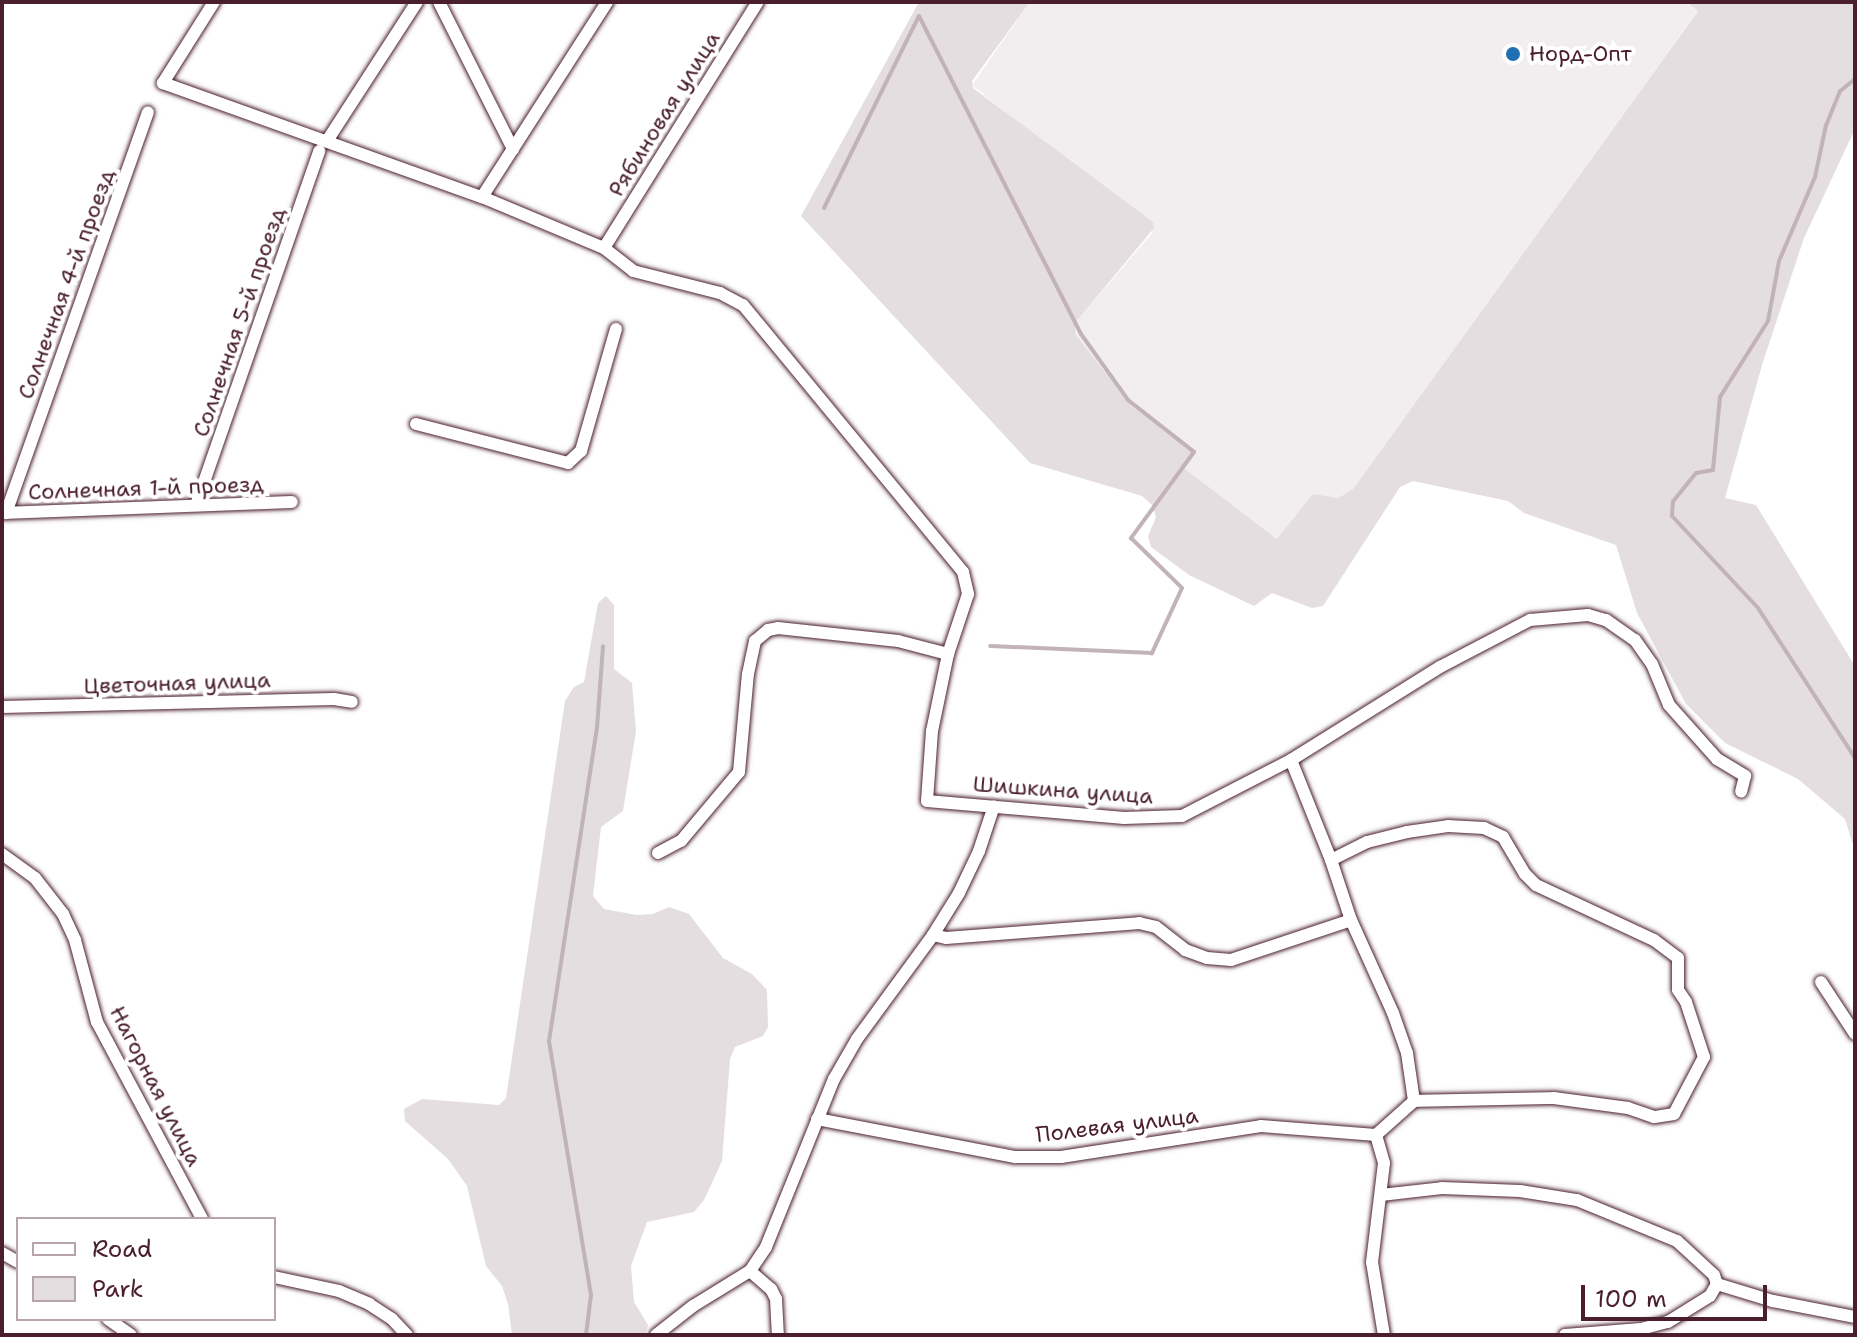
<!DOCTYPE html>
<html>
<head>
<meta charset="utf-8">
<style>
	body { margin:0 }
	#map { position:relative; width:1857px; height:1337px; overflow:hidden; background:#fff; font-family:"Shantell Sans",sans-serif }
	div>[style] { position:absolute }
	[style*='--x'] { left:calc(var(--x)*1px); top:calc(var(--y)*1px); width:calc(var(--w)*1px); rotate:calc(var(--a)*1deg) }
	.built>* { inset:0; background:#f2eeef }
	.green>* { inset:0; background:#e5dee0 }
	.stream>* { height:4px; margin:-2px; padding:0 2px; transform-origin:2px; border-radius:2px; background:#c1b3b6 }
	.roads { filter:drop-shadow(0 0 2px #4a1f2b) drop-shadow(0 0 2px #4a1f2b) }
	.street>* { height:12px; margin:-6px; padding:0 6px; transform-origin:6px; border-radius:6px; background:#fff }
	.dots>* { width:22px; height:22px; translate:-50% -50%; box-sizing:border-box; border:4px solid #fff; border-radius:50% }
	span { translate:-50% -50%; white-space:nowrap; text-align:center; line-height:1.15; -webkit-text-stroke:8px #fff; paint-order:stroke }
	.poi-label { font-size:22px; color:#4a1f2b }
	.left { translate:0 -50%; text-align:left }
	.street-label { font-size:22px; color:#4a1f2b }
	.frame { position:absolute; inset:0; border:4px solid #4a1f2b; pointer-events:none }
	.legend { position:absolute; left:16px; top:1217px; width:260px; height:104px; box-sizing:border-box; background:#fff; border:2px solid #b7a5aa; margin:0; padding:10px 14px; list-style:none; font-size:24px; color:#4a1f2b }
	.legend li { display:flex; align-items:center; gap:16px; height:40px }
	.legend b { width:40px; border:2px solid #b7a5aa }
	.scale { position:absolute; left:1581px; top:1285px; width:186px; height:36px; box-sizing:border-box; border:4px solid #4a1f2b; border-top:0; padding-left:10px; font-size:24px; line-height:28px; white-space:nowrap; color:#4a1f2b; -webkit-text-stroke:6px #fff; paint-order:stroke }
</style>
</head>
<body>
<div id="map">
	<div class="built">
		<div style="clip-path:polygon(1030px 2px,1704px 2px,1353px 489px,1338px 498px,1313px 495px,1281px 539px,1277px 539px,1184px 469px,1194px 454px,1192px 449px,1125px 397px,1075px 334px,1076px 322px,1153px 232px,972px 85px)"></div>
	</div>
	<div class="green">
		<div style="clip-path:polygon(919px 2px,1030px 2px,972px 81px,973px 88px,1153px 222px,1154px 228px,1076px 322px,1075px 334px,1125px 397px,1192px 449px,1194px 454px,1185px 469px,1277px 539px,1313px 494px,1338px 498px,1353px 489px,1698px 11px,1687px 2px,1855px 2px,1855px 129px,1804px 238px,1762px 365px,1725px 498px,1756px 505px,1855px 666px,1855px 851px,1845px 819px,1798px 779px,1725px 743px,1686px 704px,1637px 613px,1616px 545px,1524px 513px,1508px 501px,1413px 481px,1400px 487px,1323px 606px,1312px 608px,1272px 593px,1254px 606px,1189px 575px,1151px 547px,1148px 536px,1156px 517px,1152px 505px,1142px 496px,1030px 463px,801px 216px)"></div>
		<div style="clip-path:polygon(606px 596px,614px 605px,614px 669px,632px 683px,636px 731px,623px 811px,601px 827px,593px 896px,604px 909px,637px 915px,653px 914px,669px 907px,689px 914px,723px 958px,752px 974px,767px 990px,768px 1027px,763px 1036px,735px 1047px,730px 1059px,722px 1161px,704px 1200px,694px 1212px,647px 1222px,631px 1266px,634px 1302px,648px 1325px,645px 1335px,512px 1335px,508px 1304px,502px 1286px,486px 1266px,467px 1186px,448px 1159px,405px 1121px,404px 1109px,422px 1099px,499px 1105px,506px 1098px,565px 701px,574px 687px,584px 682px,598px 603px)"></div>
	</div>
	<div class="stream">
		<div style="--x:1855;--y:79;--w:19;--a:141"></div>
		<div style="--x:1840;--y:91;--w:37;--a:112"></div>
		<div style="--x:1826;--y:125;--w:53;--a:101.9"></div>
		<div style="--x:1815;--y:177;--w:91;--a:113.2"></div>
		<div style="--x:1779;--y:261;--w:61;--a:100.4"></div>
		<div style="--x:1768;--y:321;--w:90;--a:122.3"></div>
		<div style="--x:1720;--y:397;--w:73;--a:95.5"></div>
		<div style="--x:1713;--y:470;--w:17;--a:170"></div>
		<div style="--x:1696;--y:473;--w:36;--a:129"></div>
		<div style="--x:1673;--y:501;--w:15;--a:94"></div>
		<div style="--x:1672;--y:516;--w:126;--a:46.9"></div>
		<div style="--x:1758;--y:608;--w:179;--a:57.1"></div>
		<div style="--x:824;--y:208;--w:214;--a:-63.7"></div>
		<div style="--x:919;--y:16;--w:357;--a:63"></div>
		<div style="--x:1081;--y:334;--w:81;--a:54.5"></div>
		<div style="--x:1128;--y:400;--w:84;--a:38.2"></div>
		<div style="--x:1194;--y:452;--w:107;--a:126.2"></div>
		<div style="--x:1131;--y:538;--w:71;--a:44.4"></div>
		<div style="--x:1182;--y:588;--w:72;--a:114.8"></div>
		<div style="--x:1152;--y:653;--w:162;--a:-177.5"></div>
		<div style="--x:586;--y:1335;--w:40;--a:-82.9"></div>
		<div style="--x:591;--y:1295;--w:257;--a:-99.4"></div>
		<div style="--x:549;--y:1041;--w:317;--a:-81.3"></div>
		<div style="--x:597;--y:728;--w:82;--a:-85.8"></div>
	</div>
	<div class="roads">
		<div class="street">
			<div style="--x:214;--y:2;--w:96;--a:122.2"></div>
			<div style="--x:163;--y:83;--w:339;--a:19.7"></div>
			<div style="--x:482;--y:197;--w:132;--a:22.7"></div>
			<div style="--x:604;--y:248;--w:37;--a:38"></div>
			<div style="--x:633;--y:271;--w:90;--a:14.2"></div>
			<div style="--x:720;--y:293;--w:26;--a:28"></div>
			<div style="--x:743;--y:305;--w:346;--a:50.5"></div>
			<div style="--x:963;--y:572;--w:23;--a:77"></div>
			<div style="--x:968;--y:594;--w:63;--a:108.4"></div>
			<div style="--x:948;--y:654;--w:79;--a:101.7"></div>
			<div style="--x:932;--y:731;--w:70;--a:94.1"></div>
			<div style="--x:927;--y:801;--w:198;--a:4.9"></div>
			<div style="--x:1124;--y:818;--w:58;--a:-2"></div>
			<div style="--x:1182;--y:816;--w:123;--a:-27.2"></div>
			<div style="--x:1291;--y:760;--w:176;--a:-32"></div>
			<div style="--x:1440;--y:667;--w:102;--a:-27.6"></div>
			<div style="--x:1530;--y:620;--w:58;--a:-4.9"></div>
			<div style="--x:1588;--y:615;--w:19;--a:16"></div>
			<div style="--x:1606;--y:620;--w:35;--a:35"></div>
			<div style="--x:1635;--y:640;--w:29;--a:55"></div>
			<div style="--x:1652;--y:664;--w:44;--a:67.5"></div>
			<div style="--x:1669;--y:705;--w:72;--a:48.4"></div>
			<div style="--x:1717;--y:759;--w:33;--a:31"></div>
			<div style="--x:1745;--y:776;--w:16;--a:104"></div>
			<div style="--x:439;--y:2;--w:165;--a:63.3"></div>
			<div style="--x:327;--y:141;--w:166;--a:-57.1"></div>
			<div style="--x:482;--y:197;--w:232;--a:-57.3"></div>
			<div style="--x:604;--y:248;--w:290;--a:-58"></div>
			<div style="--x:416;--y:424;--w:157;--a:14.4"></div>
			<div style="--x:568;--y:463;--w:18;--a:-43"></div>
			<div style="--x:581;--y:451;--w:127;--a:-74"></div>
			<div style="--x:196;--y:505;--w:375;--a:-70.8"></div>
			<div style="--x:2;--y:513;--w:290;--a:-2.2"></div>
			<div style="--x:6;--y:513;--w:425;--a:-70.5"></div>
			<div style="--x:2;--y:707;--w:332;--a:-1.4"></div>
			<div style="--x:334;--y:699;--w:18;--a:9"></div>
			<div style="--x:1291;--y:760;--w:108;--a:68.2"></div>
			<div style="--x:1331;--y:860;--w:63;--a:71.6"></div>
			<div style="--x:1351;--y:920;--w:102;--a:65.7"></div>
			<div style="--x:1393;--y:1013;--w:42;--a:70.7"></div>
			<div style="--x:1407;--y:1053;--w:49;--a:81.7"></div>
			<div style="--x:1414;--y:1101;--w:51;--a:138.2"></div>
			<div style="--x:658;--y:853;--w:26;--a:-28"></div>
			<div style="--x:681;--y:841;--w:90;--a:-50"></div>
			<div style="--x:739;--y:772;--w:98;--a:-84.8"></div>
			<div style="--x:748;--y:674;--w:34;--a:-78"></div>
			<div style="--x:755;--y:641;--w:17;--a:-40"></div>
			<div style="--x:768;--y:630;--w:10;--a:-11"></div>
			<div style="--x:778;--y:628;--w:121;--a:6.2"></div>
			<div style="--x:898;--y:641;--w:52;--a:14.6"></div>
			<div style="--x:2;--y:854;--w:41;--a:36"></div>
			<div style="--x:35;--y:878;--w:46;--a:52.1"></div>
			<div style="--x:63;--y:914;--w:29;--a:65"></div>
			<div style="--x:75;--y:940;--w:85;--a:75"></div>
			<div style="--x:97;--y:1022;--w:223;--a:61.9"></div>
			<div style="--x:1331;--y:860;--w:40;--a:-26.6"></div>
			<div style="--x:1367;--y:842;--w:41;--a:-14"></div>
			<div style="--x:1407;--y:832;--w:41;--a:-8.3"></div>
			<div style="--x:1448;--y:826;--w:36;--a:3"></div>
			<div style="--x:1484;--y:828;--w:21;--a:25"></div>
			<div style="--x:1503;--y:837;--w:43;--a:59.3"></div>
			<div style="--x:1525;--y:874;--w:16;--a:45"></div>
			<div style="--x:1536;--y:885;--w:130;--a:25"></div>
			<div style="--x:1654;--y:940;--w:30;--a:37"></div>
			<div style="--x:1678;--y:958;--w:32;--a:90"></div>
			<div style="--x:1678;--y:990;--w:14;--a:56"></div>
			<div style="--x:1686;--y:1002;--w:58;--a:71.9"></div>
			<div style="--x:1704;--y:1057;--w:64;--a:117.8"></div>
			<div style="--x:1674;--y:1114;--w:20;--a:171"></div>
			<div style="--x:1654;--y:1117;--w:28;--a:-161"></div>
			<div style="--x:1628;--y:1108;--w:75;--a:-172.3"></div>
			<div style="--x:1554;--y:1098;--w:140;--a:178.8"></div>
			<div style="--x:933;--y:935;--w:13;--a:13"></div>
			<div style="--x:946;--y:938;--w:194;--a:-4.4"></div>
			<div style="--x:1139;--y:923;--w:17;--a:13"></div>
			<div style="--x:1156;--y:927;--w:37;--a:38"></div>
			<div style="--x:1185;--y:950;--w:23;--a:20"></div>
			<div style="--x:1207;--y:958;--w:24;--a:5"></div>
			<div style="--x:1231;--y:960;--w:126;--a:-18.4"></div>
			<div style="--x:1821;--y:982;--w:62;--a:56.8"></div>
			<div style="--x:817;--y:1119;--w:202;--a:10.9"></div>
			<div style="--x:1015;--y:1157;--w:46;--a:0"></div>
			<div style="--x:1061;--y:1157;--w:202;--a:-8.8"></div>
			<div style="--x:1261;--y:1126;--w:115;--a:4.5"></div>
			<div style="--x:1376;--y:1135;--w:29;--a:74"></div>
			<div style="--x:1384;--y:1163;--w:100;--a:96.9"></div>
			<div style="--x:1372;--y:1262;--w:74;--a:80.7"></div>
			<div style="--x:1381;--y:1195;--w:61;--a:-6.5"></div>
			<div style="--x:1442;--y:1188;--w:78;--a:2.2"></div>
			<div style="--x:1520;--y:1191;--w:58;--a:9"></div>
			<div style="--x:1577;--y:1200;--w:108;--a:22.3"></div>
			<div style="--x:1677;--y:1241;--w:50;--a:42.6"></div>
			<div style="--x:1714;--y:1275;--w:9;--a:72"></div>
			<div style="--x:2;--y:1253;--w:18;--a:29"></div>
			<div style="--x:750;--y:1271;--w:28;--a:41"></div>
			<div style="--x:771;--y:1289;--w:11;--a:63"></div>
			<div style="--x:776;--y:1299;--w:36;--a:87"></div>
			<div style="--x:274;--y:1277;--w:66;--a:12.2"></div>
			<div style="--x:339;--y:1291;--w:33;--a:23"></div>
			<div style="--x:369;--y:1304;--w:27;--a:33"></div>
			<div style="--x:392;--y:1319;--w:22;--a:47"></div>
			<div style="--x:108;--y:1319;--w:28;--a:35"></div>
			<div style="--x:656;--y:1335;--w:47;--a:-38.1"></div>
			<div style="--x:693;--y:1306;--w:67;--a:-31.6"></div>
			<div style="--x:750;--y:1271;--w:29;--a:-56"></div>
			<div style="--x:766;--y:1247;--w:181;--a:-68"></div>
			<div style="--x:834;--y:1079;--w:46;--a:-60.1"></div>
			<div style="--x:857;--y:1039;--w:129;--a:-53.8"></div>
			<div style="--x:933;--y:935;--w:49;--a:-58.2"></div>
			<div style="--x:959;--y:893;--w:47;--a:-64.5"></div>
			<div style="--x:979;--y:851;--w:47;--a:-71.6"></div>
			<div style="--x:1565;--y:1335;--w:76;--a:-4.5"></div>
			<div style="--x:1641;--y:1329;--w:28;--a:-15"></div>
			<div style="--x:1668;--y:1322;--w:49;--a:-31.8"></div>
			<div style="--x:1710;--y:1296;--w:14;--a:-60"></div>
			<div style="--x:1717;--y:1284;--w:59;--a:16.9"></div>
			<div style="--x:1773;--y:1301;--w:84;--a:11"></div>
		</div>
	</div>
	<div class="dots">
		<div style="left:1513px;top:54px;background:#1f6fb2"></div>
	</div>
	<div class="poi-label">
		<span class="left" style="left:1529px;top:54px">Норд-Опт</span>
	</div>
	<div class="street-label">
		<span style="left:664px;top:114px;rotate:-58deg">Рябиновая улица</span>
		<span style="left:66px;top:284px;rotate:-70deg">Солнечная 4-й проезд</span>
		<span style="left:239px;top:322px;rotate:-71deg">Солнечная 5-й проезд</span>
		<span style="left:146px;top:488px;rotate:-2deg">Солнечная 1-й проезд</span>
		<span style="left:177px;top:683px;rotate:-2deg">Цветочная улица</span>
		<span style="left:1063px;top:790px;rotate:4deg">Шишкина улица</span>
		<span style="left:156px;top:1086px;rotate:63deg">Нагорная улица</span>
		<span style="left:1117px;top:1125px;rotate:-7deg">Полевая улица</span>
	</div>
	<div class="frame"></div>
	<ul class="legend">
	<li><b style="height:10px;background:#fff"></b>Road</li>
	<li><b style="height:22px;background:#e5dee0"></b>Park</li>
	</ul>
	<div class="scale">100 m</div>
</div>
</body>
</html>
